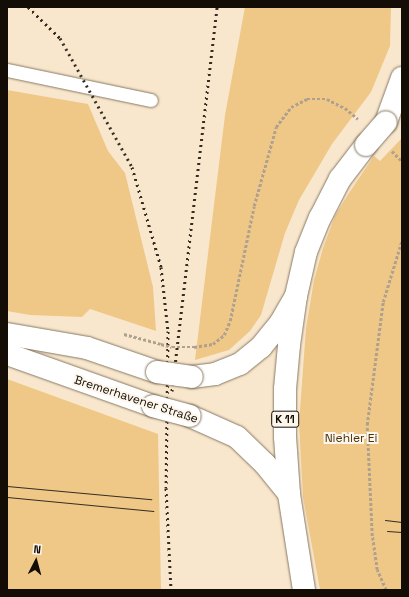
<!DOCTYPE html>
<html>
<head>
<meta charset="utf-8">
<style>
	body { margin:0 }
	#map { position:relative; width:409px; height:597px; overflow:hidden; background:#f8e7cd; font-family:"Space Grotesk",sans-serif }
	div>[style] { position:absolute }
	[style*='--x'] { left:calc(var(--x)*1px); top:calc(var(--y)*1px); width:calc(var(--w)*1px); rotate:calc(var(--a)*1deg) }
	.green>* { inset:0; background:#efc887 }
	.path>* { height:2.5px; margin-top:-1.25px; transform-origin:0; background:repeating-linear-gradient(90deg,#afa18d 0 3px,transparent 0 5px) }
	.roads { filter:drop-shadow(0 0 1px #887962) drop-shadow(0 0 1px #887962) }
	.lane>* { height:13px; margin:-6.5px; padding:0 6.5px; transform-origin:6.5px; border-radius:6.5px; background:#fff }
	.secondary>* { height:22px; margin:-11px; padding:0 11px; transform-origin:11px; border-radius:11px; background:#fff }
	.highway>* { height:22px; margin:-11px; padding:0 11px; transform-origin:11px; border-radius:11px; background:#fff }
	.tram>* { height:1px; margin:-0.5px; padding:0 0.5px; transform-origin:0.5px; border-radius:0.5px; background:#352d22 }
	.rail>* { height:3px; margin-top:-1.5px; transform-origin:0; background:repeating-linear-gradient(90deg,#352d22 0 2px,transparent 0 6px) }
	.path-bridge>* { height:2.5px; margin-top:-1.25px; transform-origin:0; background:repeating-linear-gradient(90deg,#afa18d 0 3px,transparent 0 5px) }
	.bridges { filter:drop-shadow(0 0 1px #887962) drop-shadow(0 0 1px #887962) }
	.secondary-bridge>* { height:22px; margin:-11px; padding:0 11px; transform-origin:11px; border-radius:11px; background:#fff }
	.highway-bridge>* { height:22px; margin:-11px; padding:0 11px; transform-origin:11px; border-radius:11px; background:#fff }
	span { translate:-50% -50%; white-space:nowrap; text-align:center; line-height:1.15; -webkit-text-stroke:4px #fdf6ec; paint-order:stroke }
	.shield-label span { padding:1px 3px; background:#fdf6ec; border:1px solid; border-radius:3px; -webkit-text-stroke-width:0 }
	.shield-label { font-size:11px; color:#130d05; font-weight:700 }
	.street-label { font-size:12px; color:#130d05 }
	.park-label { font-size:12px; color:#48330d }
	.frame { position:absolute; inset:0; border:8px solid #130d05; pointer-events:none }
	.north { position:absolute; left:16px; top:541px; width:40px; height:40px; -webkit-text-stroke:3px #fdf6ec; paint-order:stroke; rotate:6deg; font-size:11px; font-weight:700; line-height:16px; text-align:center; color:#130d05 }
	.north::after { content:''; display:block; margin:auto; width:14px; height:18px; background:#130d05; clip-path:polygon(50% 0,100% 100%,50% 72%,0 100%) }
</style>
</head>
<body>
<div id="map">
	<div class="green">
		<div style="clip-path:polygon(245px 7px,391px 7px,390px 46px,371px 92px,332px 144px,299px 200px,285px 233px,261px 315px,250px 331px,229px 350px,195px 360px,225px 115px)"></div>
		<div style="clip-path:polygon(7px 90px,88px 104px,108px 151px,125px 173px,153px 287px,156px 331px,90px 309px,82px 317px,30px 315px,7px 311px)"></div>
		<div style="clip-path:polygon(402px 138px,402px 590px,320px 590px,303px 497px,299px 423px,306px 328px,314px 280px,323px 248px,335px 216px,349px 193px,374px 156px,380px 161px)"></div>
		<div style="clip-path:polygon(7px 379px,158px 434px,161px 590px,7px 590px)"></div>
	</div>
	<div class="path">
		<div style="--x:392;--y:151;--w:14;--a:45"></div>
		<div style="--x:124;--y:334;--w:38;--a:15"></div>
		<div style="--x:194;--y:347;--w:19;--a:-9"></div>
		<div style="--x:213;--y:344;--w:14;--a:-39"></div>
		<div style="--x:224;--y:335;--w:15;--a:-67"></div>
		<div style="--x:230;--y:321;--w:117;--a:-78.2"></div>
		<div style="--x:254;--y:206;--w:82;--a:-74.4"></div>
		<div style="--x:276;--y:127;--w:25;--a:-53"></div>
		<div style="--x:291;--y:107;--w:18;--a:-27"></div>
		<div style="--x:307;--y:99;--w:20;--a:0"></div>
		<div style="--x:327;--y:99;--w:20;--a:27"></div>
		<div style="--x:345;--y:108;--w:17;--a:40"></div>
		<div style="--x:386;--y:590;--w:22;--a:-114"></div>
		<div style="--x:377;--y:570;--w:34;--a:-98"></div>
		<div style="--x:372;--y:536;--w:111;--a:-92.6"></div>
		<div style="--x:367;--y:425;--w:124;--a:-82.6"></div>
		<div style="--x:383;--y:302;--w:65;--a:-73"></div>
	</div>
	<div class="roads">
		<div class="lane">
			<div style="--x:7;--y:70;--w:147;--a:11.8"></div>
		</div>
		<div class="secondary">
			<div style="--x:7;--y:334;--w:81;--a:9.9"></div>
			<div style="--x:87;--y:348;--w:74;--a:18.9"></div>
			<div style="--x:7;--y:354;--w:155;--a:19.6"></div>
			<div style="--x:192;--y:377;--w:23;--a:-7"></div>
			<div style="--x:215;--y:374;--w:27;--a:-22"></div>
			<div style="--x:240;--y:364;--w:27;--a:-39"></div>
			<div style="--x:261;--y:347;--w:32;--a:-51"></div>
			<div style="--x:281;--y:322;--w:30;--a:-60"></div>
			<div style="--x:190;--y:416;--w:51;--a:24.1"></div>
			<div style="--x:237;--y:437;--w:39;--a:44"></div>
			<div style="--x:265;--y:464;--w:38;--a:51"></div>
		</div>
		<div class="highway">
			<div style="--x:386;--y:122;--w:47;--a:-70"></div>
			<div style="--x:304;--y:590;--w:97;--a:-98.9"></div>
			<div style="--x:289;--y:494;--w:57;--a:-94"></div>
			<div style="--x:285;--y:437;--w:48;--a:-90"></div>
			<div style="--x:285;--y:389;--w:44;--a:-84.8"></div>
			<div style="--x:289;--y:345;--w:49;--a:-81.9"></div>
			<div style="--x:296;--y:296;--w:45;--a:-77.2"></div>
			<div style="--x:306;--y:252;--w:37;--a:-68"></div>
			<div style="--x:320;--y:218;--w:44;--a:-62.9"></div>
			<div style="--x:340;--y:179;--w:43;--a:-52.6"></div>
		</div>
	</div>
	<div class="tram">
		<div style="--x:7;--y:486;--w:145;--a:5.2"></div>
		<div style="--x:7;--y:497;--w:147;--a:5.5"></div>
		<div style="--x:385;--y:520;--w:17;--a:7"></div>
		<div style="--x:387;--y:531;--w:15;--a:4"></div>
	</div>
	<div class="rail">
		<div style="--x:28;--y:7;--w:45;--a:44.1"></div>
		<div style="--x:60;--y:38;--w:148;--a:60.8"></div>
		<div style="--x:132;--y:167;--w:104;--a:73.8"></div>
		<div style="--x:161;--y:267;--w:64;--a:83.8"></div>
		<div style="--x:168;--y:331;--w:157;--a:90.7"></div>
		<div style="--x:166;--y:488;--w:102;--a:87.2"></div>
		<div style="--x:172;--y:391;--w:387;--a:-83.3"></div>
	</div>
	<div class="path-bridge">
		<div style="--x:161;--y:344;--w:11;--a:15"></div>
		<div style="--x:172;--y:347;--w:22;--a:0"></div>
	</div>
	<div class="bridges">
		<div class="secondary-bridge">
			<div style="--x:157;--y:372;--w:35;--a:8"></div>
			<div style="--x:153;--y:406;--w:38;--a:15"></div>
		</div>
		<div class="highway-bridge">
			<div style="--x:366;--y:145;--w:30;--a:-49"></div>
		</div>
	</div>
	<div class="shield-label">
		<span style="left:285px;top:419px">K 11</span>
	</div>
	<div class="street-label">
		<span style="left:136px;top:400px;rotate:18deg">Bremerhavener Straße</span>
	</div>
	<div class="park-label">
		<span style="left:351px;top:439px">Niehler Ei</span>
	</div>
	<div class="frame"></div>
	<div class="north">N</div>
</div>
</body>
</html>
